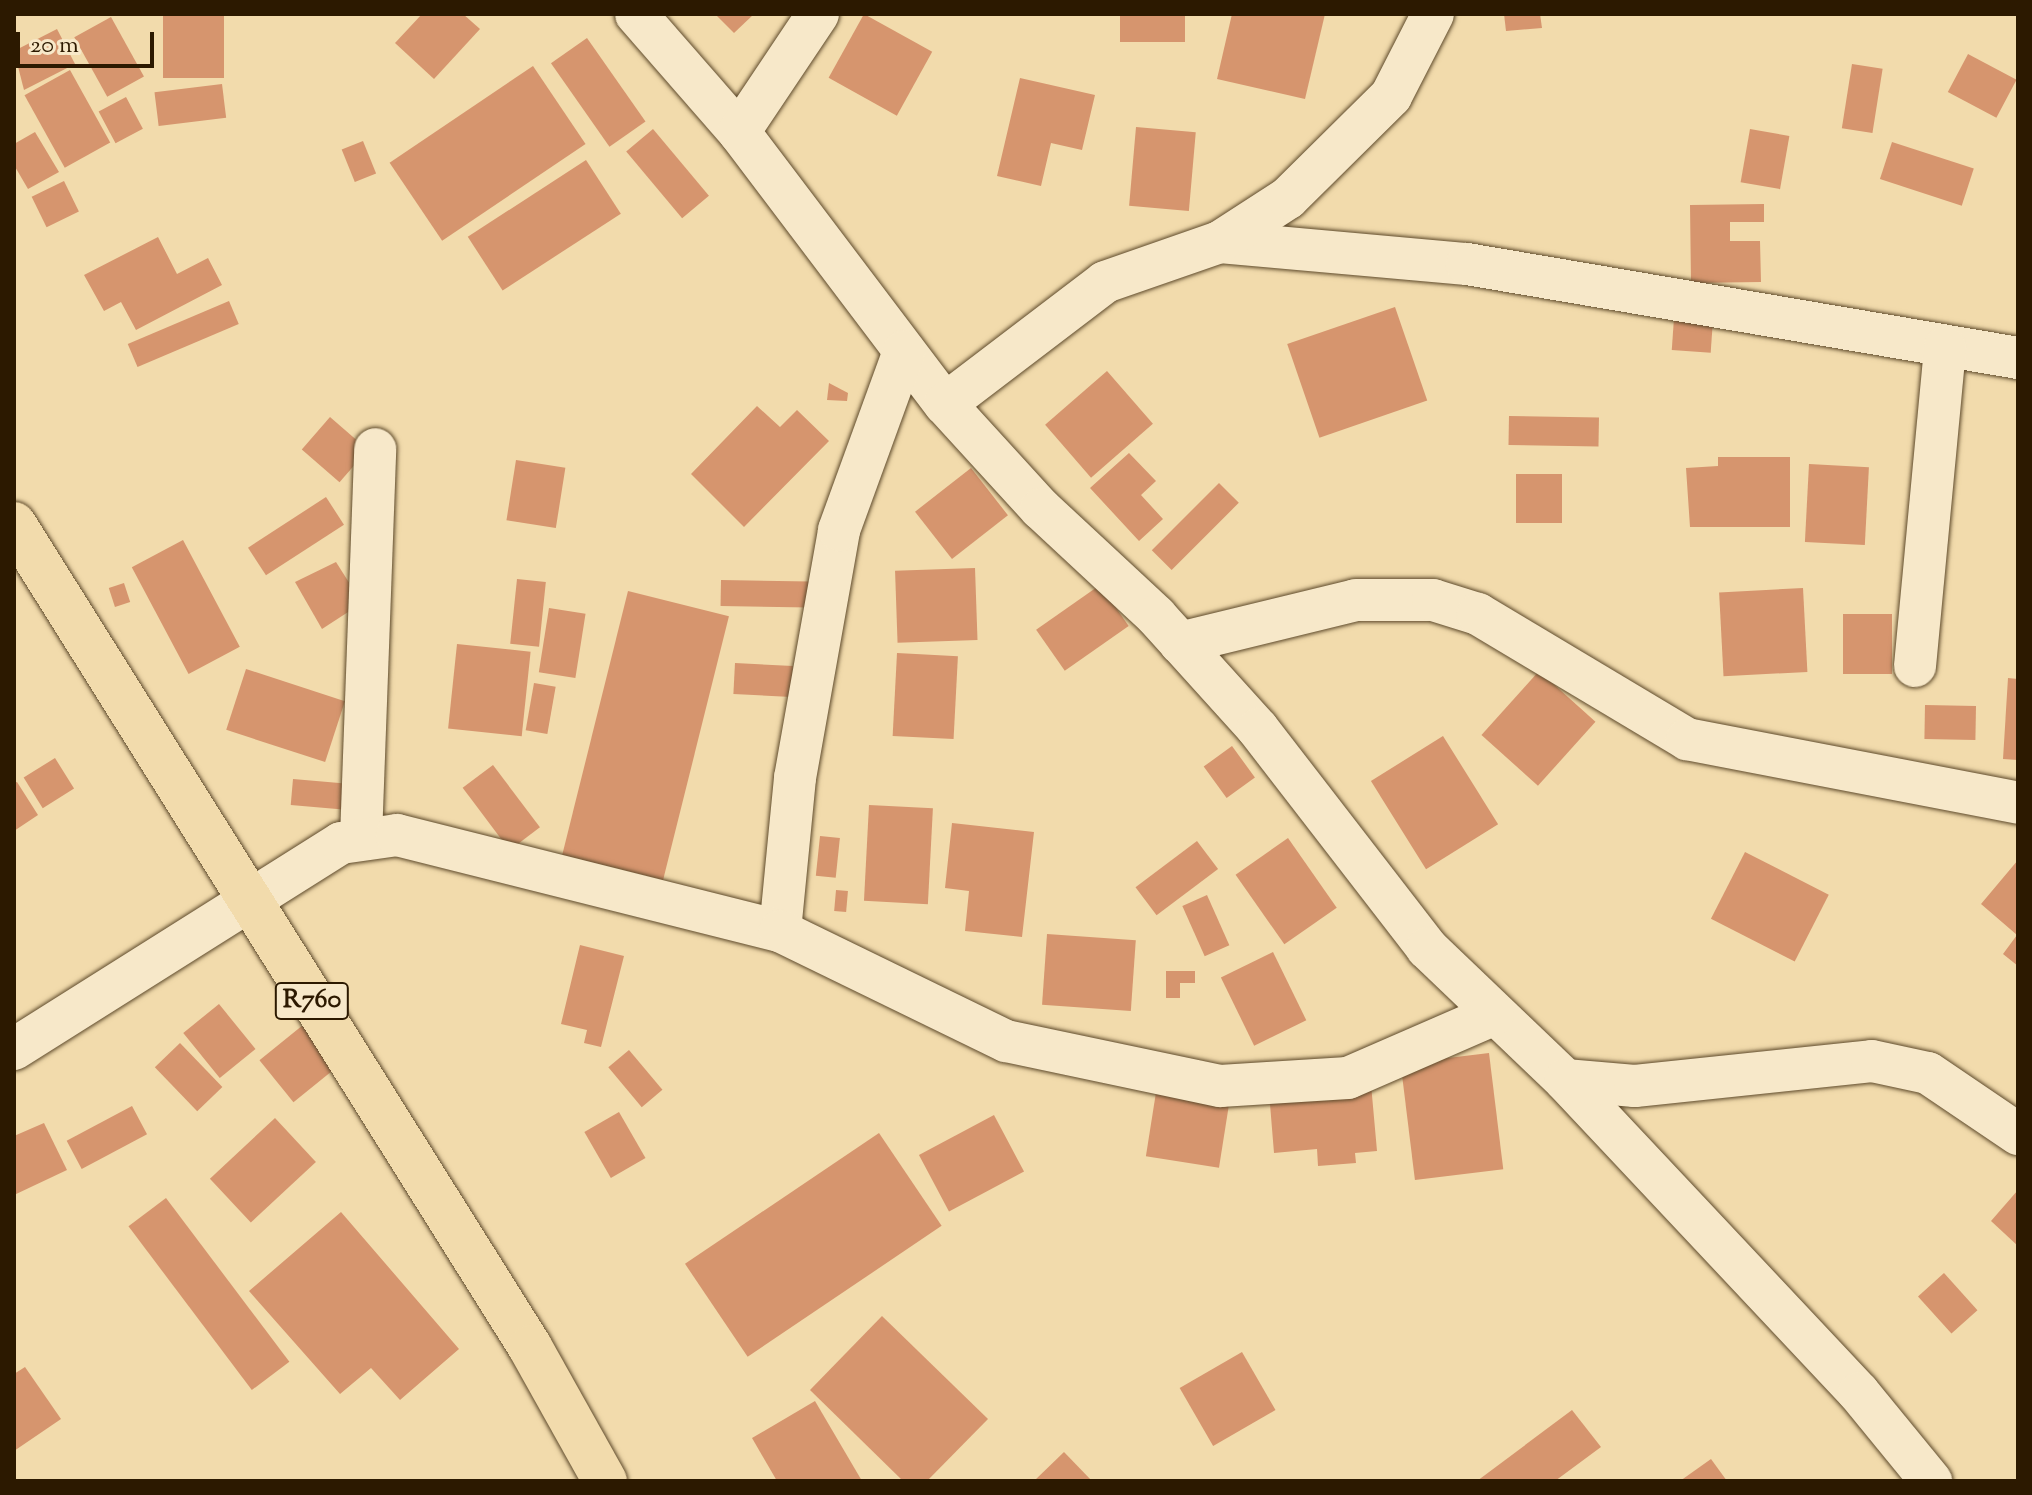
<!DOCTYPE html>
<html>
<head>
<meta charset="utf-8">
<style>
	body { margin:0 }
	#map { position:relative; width:2032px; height:1495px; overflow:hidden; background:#f2dbac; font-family:"Sorts Mill Goudy",serif }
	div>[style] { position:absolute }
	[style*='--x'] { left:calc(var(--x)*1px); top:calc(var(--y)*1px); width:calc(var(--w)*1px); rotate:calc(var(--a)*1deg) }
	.building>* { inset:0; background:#d6956e; transform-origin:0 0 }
	.roads { filter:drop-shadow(0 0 2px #5e4a2b) drop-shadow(0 0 2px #5e4a2b) }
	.minor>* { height:42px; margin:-21px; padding:0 21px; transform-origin:21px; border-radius:21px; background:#f7e8c9 }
	.primary>* { height:44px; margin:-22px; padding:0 22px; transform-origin:22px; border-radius:22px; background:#f2dbac }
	span { translate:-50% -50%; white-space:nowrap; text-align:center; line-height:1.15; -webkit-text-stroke:6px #f7e8c9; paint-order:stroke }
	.shield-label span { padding:2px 6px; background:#f7e8c9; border:2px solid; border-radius:6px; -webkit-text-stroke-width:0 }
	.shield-label { font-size:26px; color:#2c1900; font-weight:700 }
	.frame { position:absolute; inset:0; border:16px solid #2c1900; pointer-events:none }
	.scale { position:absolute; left:16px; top:32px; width:138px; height:36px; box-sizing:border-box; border:4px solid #2c1900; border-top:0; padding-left:10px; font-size:24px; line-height:28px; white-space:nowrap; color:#2c1900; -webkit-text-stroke:6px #f7e8c9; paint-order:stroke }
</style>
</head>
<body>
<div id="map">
	<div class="building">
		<div style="left:163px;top:14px;width:61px;height:64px"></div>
		<div style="clip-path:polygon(422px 14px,463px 14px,480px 29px,434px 79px,395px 43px)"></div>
		<div style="clip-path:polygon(715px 14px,754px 14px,734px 33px)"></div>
		<div style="left:864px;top:14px;width:78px;height:73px;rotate:29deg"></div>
		<div style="left:1120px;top:14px;width:65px;height:28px"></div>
		<div style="clip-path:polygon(1232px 14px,1325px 14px,1305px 99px,1217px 79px)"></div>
		<div style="clip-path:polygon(1504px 14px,1540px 14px,1542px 28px,1506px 31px)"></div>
		<div style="left:111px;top:17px;width:68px;height:42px;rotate:61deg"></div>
		<div style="clip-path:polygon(57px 29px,75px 64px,24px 90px,14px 51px)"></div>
		<div style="left:587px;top:38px;width:102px;height:44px;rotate:55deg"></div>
		<div style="left:1968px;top:54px;width:55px;height:43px;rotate:28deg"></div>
		<div style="left:1852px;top:64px;width:31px;height:65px;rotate:9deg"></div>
		<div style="left:533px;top:66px;width:94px;height:173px;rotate:56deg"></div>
		<div style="left:70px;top:70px;width:83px;height:52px;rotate:61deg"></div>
		<div style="clip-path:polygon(1020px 78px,1095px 95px,1082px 150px,1051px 143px,1041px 186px,997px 176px)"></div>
		<div style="left:222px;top:84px;width:34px;height:68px;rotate:83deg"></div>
		<div style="left:126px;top:97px;width:36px;height:31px;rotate:62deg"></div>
		<div style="left:1136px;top:127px;width:60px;height:79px;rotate:5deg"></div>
		<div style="left:653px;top:129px;width:87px;height:35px;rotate:50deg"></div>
		<div style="left:1750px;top:129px;width:40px;height:54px;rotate:10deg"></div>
		<div style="clip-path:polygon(35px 132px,59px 172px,28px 189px,14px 165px,14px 144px)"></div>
		<div style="left:363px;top:141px;width:35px;height:23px;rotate:68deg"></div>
		<div style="left:1892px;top:142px;width:86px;height:39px;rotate:18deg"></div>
		<div style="left:586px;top:160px;width:64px;height:141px;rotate:57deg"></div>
		<div style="left:64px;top:181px;width:34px;height:36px;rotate:64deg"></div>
		<div style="clip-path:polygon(1764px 204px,1764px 222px,1730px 222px,1730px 241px,1760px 241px,1761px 282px,1691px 283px,1690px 205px)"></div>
		<div style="clip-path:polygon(158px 237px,177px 274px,208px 258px,222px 285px,136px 330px,121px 302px,104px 311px,84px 275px)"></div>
		<div style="left:229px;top:301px;width:25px;height:110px;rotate:67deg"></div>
		<div style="left:1395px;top:307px;width:99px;height:114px;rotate:71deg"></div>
		<div style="left:1674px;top:318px;width:39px;height:32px;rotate:4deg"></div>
		<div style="left:1107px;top:371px;width:70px;height:82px;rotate:49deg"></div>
		<div style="clip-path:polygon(829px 383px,848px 393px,847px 401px,827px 400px)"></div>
		<div style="clip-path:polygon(757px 406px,780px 427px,797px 410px,829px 441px,744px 527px,691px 474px)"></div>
		<div style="left:1509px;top:416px;width:90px;height:29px;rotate:1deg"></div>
		<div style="left:330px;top:417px;width:50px;height:43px;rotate:41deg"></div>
		<div style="clip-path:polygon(1129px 453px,1156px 481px,1141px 495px,1163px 519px,1139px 541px,1090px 488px)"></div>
		<div style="clip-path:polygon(1718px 457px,1790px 457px,1790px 527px,1690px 527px,1686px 468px,1718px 466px)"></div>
		<div style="left:516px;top:460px;width:50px;height:61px;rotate:9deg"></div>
		<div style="left:1809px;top:464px;width:60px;height:78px;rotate:3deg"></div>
		<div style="left:971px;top:468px;width:60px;height:71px;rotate:52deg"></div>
		<div style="left:1562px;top:474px;width:49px;height:46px;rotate:90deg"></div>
		<div style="left:1219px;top:483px;width:28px;height:95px;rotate:45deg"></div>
		<div style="left:326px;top:497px;width:33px;height:93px;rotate:57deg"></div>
		<div style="left:183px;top:540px;width:121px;height:58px;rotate:62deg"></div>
		<div style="clip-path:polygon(336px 562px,362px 603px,322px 629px,295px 582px)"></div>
		<div style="left:975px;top:568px;width:72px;height:80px;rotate:88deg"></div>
		<div style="left:517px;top:579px;width:29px;height:65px;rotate:6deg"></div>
		<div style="left:721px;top:580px;width:89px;height:26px;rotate:1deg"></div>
		<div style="left:124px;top:583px;width:20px;height:16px;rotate:72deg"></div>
		<div style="left:1100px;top:585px;width:50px;height:78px;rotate:55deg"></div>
		<div style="left:1803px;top:588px;width:84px;height:84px;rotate:87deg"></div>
		<div style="left:628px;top:591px;width:104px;height:272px;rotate:14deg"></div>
		<div style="left:549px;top:608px;width:37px;height:65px;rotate:9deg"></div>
		<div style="left:1843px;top:614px;width:49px;height:60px"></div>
		<div style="left:457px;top:644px;width:74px;height:85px;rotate:6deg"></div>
		<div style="left:897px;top:653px;width:61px;height:83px;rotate:3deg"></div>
		<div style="left:735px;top:663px;width:58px;height:31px;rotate:3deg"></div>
		<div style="left:246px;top:669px;width:104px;height:64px;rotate:18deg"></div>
		<div style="left:1539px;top:671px;width:76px;height:86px;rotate:42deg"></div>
		<div style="clip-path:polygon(2008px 678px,2018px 679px,2018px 760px,2003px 759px)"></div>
		<div style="left:534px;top:683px;width:22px;height:48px;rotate:10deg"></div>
		<div style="left:1925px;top:705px;width:51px;height:34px;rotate:1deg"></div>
		<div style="left:1443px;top:736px;width:104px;height:85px;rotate:58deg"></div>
		<div style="left:1232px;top:746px;width:39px;height:35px;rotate:54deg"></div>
		<div style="left:55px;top:758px;width:36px;height:37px;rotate:58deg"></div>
		<div style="left:493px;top:765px;width:78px;height:38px;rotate:53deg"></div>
		<div style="left:293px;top:779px;width:61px;height:26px;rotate:5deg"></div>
		<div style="clip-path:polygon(17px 782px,38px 815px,14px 831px,14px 783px)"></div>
		<div style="left:869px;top:805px;width:64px;height:96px;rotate:3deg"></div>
		<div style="clip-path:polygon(952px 823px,1034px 832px,1022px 937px,965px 931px,969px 891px,945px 888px)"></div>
		<div style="left:820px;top:836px;width:20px;height:40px;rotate:6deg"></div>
		<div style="left:1288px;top:838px;width:85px;height:64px;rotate:55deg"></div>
		<div style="left:1197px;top:841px;width:35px;height:77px;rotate:53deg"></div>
		<div style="left:1745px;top:852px;width:94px;height:75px;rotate:27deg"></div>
		<div style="clip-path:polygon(2018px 860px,2018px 966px,2003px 954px,2017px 935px,1981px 904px)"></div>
		<div style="left:836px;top:890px;width:12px;height:21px;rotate:5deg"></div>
		<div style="left:1207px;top:895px;width:55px;height:27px;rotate:66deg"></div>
		<div style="left:1047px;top:934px;width:89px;height:71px;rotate:4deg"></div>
		<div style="clip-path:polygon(580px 945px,624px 956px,601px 1047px,584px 1043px,587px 1030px,561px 1024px)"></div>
		<div style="left:1273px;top:952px;width:76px;height:58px;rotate:64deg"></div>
		<div style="clip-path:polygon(1166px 971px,1195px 971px,1195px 983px,1180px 983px,1180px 998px,1166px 998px)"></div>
		<div style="left:219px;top:1004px;width:58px;height:46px;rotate:51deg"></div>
		<div style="left:303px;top:1025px;width:54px;height:56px;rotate:51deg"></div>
		<div style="left:180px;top:1043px;width:61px;height:35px;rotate:46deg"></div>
		<div style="left:629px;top:1050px;width:52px;height:27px;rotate:50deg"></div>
		<div style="left:1489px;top:1053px;width:117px;height:89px;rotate:83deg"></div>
		<div style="clip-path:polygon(1371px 1084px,1377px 1151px,1355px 1153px,1356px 1163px,1318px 1166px,1317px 1149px,1274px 1153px,1269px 1092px)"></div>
		<div style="left:1157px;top:1086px;width:74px;height:71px;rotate:9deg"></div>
		<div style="left:132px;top:1106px;width:32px;height:74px;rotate:62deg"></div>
		<div style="left:619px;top:1112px;width:53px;height:40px;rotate:60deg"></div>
		<div style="left:994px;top:1115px;width:64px;height:85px;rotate:62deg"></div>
		<div style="left:275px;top:1118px;width:60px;height:89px;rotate:47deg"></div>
		<div style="clip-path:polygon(44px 1123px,67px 1170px,14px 1195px,14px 1136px)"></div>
		<div style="left:879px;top:1133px;width:112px;height:234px;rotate:56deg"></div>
		<div style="clip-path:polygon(2018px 1190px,2018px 1246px,1991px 1221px)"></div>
		<div style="left:166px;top:1198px;width:205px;height:47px;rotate:53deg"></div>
		<div style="clip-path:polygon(341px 1212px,459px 1349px,400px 1400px,371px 1368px,340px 1394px,249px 1291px)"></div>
		<div style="left:1944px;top:1273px;width:50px;height:35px;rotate:48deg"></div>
		<div style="clip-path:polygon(882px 1316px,988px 1419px,927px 1481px,903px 1481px,810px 1390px)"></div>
		<div style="left:1242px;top:1352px;width:67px;height:72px;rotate:60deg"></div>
		<div style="clip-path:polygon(25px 1367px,61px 1419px,14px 1451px,14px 1374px)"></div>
		<div style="clip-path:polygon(815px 1401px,862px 1481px,777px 1481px,752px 1438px)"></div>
		<div style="clip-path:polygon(1572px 1410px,1601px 1447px,1555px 1481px,1477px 1481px)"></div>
		<div style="clip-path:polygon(1064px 1452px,1092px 1481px,1034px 1481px)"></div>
		<div style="clip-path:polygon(1711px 1459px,1727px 1481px,1680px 1481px)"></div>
	</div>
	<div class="roads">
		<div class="minor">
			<div style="--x:636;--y:14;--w:157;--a:48.9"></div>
			<div style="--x:739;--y:132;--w:341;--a:52.9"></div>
			<div style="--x:945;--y:404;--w:142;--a:47.6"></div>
			<div style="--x:1041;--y:509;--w:157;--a:42.9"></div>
			<div style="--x:1156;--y:616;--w:152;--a:47.9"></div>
			<div style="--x:1258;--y:729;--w:277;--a:52.3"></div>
			<div style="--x:1427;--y:948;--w:191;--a:43.7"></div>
			<div style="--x:1565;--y:1080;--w:429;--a:46.8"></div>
			<div style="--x:1859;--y:1393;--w:114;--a:50.7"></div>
			<div style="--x:739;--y:132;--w:142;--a:-56.2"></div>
			<div style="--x:1220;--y:242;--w:248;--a:5.1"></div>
			<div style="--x:1467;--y:264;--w:559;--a:9.68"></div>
			<div style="--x:945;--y:404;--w:201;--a:-37.3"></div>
			<div style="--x:1105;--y:282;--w:122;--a:-19.2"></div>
			<div style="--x:1220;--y:242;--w:81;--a:-32.9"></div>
			<div style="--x:1288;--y:198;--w:145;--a:-44.7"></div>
			<div style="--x:1391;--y:96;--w:92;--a:-62.9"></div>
			<div style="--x:1180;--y:643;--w:181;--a:-13.7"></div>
			<div style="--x:1356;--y:600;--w:77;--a:0"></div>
			<div style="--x:1433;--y:600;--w:47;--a:17.3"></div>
			<div style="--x:1478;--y:614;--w:244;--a:30.9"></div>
			<div style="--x:1687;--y:739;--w:337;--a:10.9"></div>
			<div style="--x:1915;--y:666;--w:320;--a:-84.6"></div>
			<div style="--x:361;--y:838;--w:389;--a:-87.9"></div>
			<div style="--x:780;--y:931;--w:154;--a:-84.4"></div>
			<div style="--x:795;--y:778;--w:252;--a:-79.9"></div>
			<div style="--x:839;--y:530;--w:190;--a:-70"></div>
			<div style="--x:14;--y:1049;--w:386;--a:-32.2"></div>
			<div style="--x:341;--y:843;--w:57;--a:-8.1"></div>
			<div style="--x:397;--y:835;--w:395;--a:14.1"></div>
			<div style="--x:780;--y:931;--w:251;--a:26"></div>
			<div style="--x:1006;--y:1041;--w:219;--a:11.9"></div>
			<div style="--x:1220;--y:1086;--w:128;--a:-3.6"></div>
			<div style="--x:1348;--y:1078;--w:158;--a:-23.5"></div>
			<div style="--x:1565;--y:1080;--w:70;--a:4.9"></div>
			<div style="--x:1635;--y:1086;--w:238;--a:-6"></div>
			<div style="--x:1872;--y:1061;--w:57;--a:12.1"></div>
			<div style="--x:1928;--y:1073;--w:109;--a:34.1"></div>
		</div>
		<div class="primary">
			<div style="--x:14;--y:524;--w:971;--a:57.91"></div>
			<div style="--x:530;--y:1347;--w:154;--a:60.8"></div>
		</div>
	</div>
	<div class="shield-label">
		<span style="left:312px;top:1001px">R760</span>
	</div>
	<div class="frame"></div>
	<div class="scale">20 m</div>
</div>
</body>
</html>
